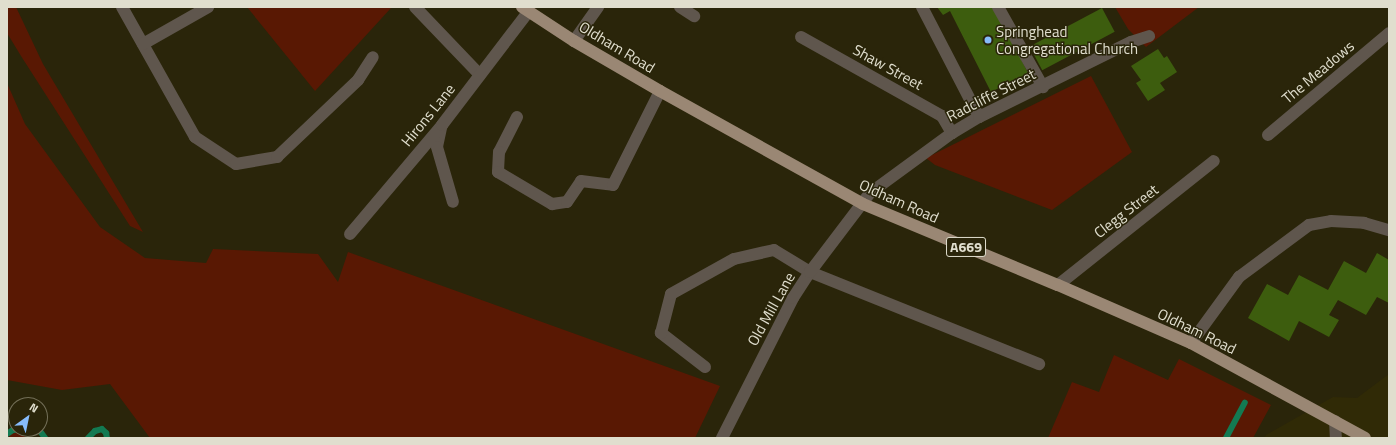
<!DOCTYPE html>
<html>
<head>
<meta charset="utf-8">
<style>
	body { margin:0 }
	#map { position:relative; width:1396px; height:445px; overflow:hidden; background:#2a250a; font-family:"Titillium Web",sans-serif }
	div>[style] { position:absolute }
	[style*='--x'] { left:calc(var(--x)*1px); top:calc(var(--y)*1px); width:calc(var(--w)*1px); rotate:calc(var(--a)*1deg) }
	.built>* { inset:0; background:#302a06 }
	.green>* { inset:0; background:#591803 }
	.stream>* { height:6px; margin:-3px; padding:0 3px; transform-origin:3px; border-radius:3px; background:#137a52 }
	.building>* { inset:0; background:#3d5d0e; transform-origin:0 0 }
	.minor>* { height:12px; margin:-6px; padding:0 6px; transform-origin:6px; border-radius:6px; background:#5f564d }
	.major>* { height:12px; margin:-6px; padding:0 6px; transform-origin:6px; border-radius:6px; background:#9a8774 }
	.dots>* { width:11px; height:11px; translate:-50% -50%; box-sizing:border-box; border:2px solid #2a250a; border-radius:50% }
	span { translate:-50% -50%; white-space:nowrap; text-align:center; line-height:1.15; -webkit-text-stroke:3px #2a250a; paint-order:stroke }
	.shield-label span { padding:1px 3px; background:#2a250a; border:1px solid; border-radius:3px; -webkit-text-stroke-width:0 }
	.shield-label { font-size:14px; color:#e0dece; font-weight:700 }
	.poi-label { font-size:15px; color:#e0dece }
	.left { translate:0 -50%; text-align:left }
	.street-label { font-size:15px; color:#e0dece }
	.frame { position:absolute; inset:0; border:8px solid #e0dece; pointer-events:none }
	.north { position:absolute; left:8px; top:397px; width:40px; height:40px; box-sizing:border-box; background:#2a250a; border:1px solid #736f58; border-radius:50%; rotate:33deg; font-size:11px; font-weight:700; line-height:16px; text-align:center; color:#e0dece }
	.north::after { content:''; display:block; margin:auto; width:14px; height:18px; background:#86bbfb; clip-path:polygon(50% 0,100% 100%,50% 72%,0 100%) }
</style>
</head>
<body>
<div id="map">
	<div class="built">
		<div style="clip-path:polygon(1389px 374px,1389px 438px,1264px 438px,1266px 435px,1333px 397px,1357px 398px)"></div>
	</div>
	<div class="green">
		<div style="clip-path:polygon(7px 7px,16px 7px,43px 64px,143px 232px,130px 226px,21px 56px,7px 33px)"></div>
		<div style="clip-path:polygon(247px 7px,391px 7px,391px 8px,315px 91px)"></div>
		<div style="clip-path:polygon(1115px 7px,1199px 7px,1146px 47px,1128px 29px)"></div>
		<div style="clip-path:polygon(1091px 76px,1132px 152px,1052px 210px,935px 165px,926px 158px)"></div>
		<div style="clip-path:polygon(7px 83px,25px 124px,100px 227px,145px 258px,206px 263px,213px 249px,318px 254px,338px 282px,348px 252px,720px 386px,695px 438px,150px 438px,110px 384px,62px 390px,7px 380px)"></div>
		<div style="clip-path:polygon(1114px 355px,1168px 380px,1179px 359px,1271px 405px,1253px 438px,1048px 438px,1072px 382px,1099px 392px)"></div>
		<div style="clip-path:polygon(7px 429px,29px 438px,7px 438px)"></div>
	</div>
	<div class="stream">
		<div style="--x:33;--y:429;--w:7;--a:16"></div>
		<div style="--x:40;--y:431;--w:9;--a:54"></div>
		<div style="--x:7;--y:434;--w:7;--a:-34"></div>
		<div style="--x:13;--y:430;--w:8;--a:-7"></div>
		<div style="--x:88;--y:438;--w:10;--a:-45"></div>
		<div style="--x:95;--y:431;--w:7;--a:-16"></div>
		<div style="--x:102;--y:429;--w:6;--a:45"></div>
		<div style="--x:106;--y:433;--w:5;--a:79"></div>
		<div style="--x:1226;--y:438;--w:40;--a:-62"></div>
	</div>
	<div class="building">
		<div style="clip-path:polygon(937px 7px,995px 7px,1028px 73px,991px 92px,950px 11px,943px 15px)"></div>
		<div style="left:1102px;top:8px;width:27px;height:82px;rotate:62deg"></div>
		<div style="clip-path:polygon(1158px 49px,1164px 58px,1167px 56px,1177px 72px,1160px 83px,1165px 90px,1148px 101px,1136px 83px,1141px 80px,1131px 66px)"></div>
		<div style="clip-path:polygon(1377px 253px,1389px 260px,1389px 303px,1377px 297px,1366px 315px,1338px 300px,1329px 315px,1339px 320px,1329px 337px,1299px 321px,1289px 341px,1248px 318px,1267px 284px,1288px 295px,1299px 275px,1328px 290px,1344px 261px,1366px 273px)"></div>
	</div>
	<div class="minor">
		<div style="--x:122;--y:7;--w:149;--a:60.7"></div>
		<div style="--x:195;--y:137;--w:49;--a:33.4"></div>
		<div style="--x:236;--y:164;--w:42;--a:-9.7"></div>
		<div style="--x:277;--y:157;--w:112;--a:-43.5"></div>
		<div style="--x:358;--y:80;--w:27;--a:-57"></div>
		<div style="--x:415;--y:7;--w:94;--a:46.3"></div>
		<div style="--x:680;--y:7;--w:17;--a:33"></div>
		<div style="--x:922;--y:7;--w:124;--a:62.6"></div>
		<div style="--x:998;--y:7;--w:92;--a:60.6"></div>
		<div style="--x:801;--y:37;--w:162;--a:29.3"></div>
		<div style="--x:942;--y:116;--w:20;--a:60"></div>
		<div style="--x:574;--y:41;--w:42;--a:-54.8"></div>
		<div style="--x:143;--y:44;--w:75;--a:-29.6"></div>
		<div style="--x:517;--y:117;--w:39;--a:117"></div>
		<div style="--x:499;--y:152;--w:20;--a:93"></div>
		<div style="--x:498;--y:172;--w:63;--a:30.7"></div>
		<div style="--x:552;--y:204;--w:15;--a:-8"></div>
		<div style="--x:567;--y:202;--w:25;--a:-56"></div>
		<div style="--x:581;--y:181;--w:32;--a:7"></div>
		<div style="--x:613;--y:185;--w:105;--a:-63.4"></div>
		<div style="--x:441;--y:128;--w:19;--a:102"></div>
		<div style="--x:437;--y:147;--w:57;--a:73.8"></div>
		<div style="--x:1268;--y:135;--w:158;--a:-40.1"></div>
		<div style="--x:350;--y:234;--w:143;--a:-49.8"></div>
		<div style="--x:442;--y:125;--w:142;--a:-52.7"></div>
		<div style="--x:1058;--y:285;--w:199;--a:-38.5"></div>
		<div style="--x:1191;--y:343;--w:82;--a:-54"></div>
		<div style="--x:1239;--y:277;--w:87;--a:-36.6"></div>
		<div style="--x:1309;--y:225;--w:22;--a:-10"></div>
		<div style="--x:1331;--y:221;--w:33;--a:3"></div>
		<div style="--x:1364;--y:223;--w:26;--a:16"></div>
		<div style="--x:705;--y:367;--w:56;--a:-142.3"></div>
		<div style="--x:661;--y:333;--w:40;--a:-75.6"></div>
		<div style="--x:671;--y:294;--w:72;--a:-29.1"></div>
		<div style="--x:734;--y:259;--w:41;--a:-12.7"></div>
		<div style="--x:774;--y:250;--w:42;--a:31.4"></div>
		<div style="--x:810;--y:272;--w:247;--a:21.9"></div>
		<div style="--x:1335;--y:421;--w:17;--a:87"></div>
		<div style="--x:722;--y:438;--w:157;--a:-63.1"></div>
		<div style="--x:793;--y:298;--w:31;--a:-57"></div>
		<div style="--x:810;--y:272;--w:99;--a:-52.8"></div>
		<div style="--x:870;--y:193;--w:102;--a:-36.2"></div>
		<div style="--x:952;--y:133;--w:31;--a:-31"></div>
		<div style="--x:979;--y:117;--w:169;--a:-26.3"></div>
		<div style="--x:1131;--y:42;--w:19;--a:-18"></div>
	</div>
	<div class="major">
		<div style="--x:522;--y:7;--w:62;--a:33.2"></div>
		<div style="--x:574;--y:41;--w:99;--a:30.2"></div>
		<div style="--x:660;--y:91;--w:232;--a:29.1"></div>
		<div style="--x:863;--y:204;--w:211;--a:22.6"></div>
		<div style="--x:1058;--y:285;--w:145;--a:23.6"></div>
		<div style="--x:1191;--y:343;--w:198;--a:28.6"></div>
	</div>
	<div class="dots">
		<div style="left:988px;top:40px;background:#86bbfb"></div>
	</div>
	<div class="shield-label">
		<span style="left:966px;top:247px">A669</span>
	</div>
	<div class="poi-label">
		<span class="left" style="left:996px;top:40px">Springhead<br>Congregational Church</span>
	</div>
	<div class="street-label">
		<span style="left:617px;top:47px;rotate:31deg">Oldham Road</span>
		<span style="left:888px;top:67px;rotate:29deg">Shaw Street</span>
		<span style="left:1318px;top:72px;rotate:-40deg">The Meadows</span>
		<span style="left:991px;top:95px;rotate:-27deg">Radcliffe Street</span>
		<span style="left:428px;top:115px;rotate:-51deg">Hirons Lane</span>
		<span style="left:899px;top:201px;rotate:24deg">Oldham Road</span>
		<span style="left:1126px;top:211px;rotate:-38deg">Clegg Street</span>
		<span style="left:771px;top:309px;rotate:-61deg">Old Mill Lane</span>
		<span style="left:1197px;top:331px;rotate:26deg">Oldham Road</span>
	</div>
	<div class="frame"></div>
	<div class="north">N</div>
</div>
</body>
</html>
